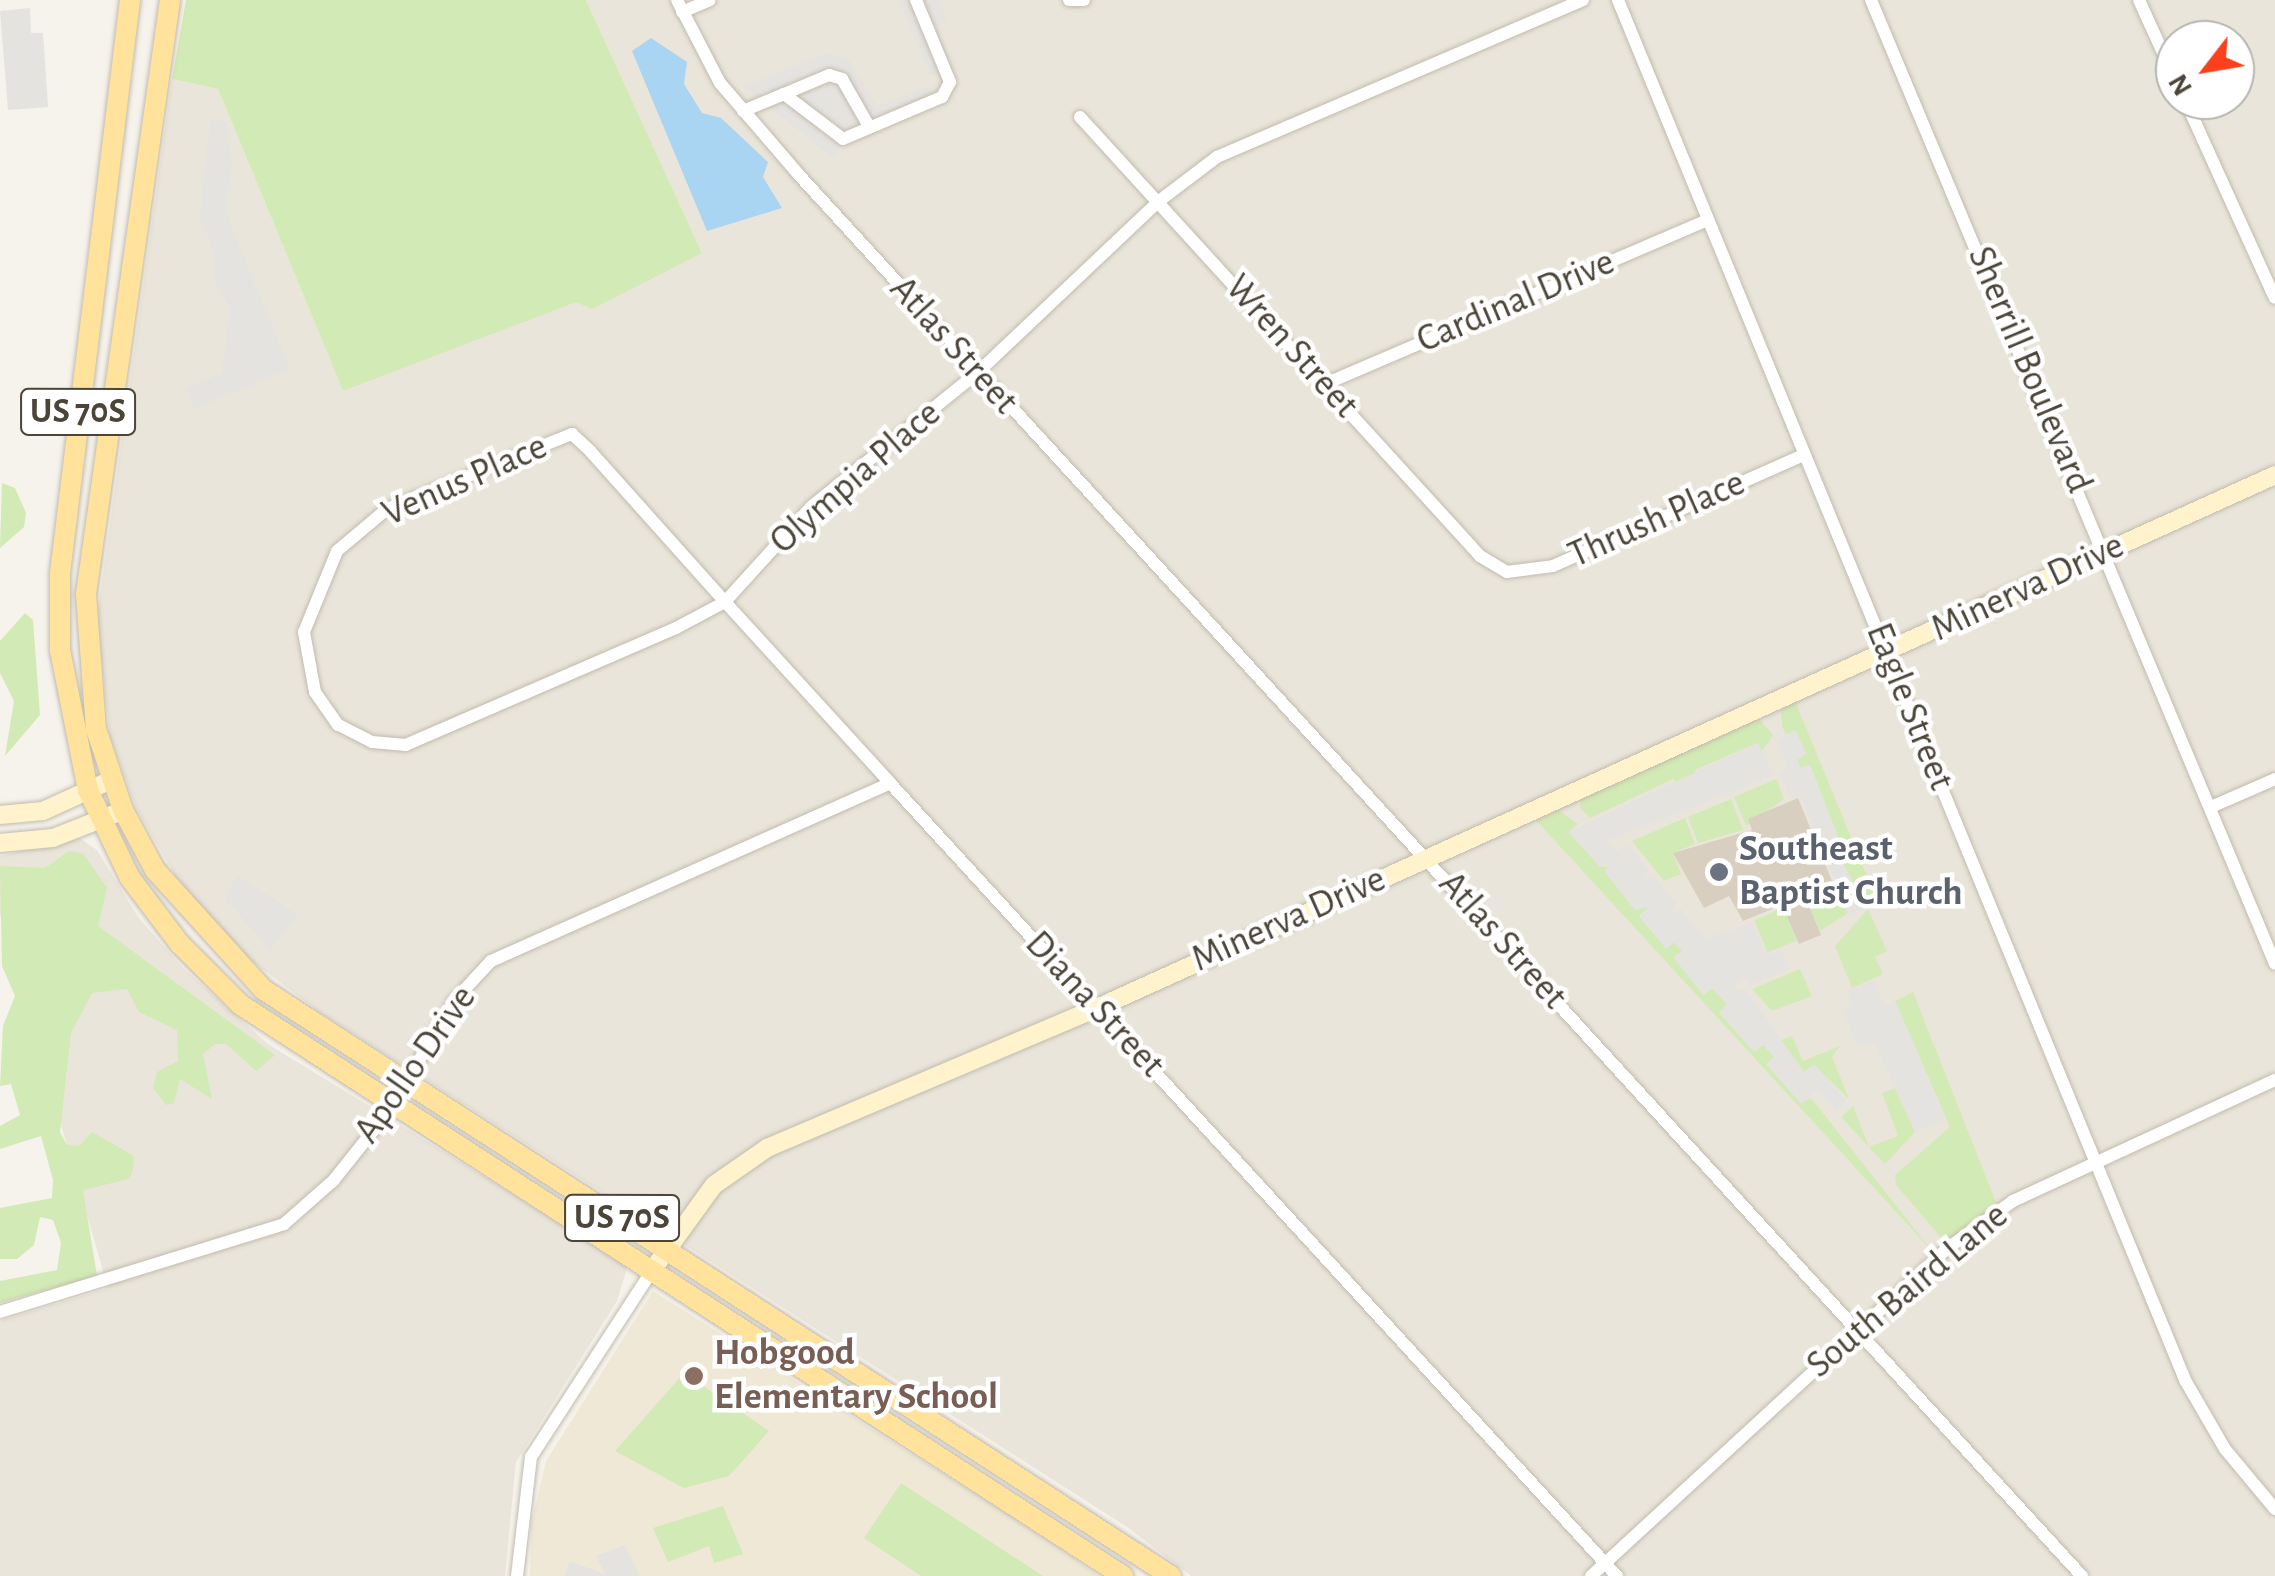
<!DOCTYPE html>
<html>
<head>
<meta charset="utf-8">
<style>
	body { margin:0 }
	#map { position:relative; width:2275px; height:1576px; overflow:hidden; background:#f6f3ec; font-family:"Alegreya Sans",sans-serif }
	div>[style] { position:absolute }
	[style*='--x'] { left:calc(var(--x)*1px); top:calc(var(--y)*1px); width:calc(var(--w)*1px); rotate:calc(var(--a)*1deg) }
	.residential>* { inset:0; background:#eae5da }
	.education>* { inset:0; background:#efe8d6 }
	.green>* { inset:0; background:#d2eab5; transform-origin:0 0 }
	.parking>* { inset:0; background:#e5e3e0 }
	.water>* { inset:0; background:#a9d4f2 }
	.building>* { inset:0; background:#d8cfc1 }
	.roads { filter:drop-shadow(0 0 2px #c2bbae) drop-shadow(0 0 2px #c2bbae) }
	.street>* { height:12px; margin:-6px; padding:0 6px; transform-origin:6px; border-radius:6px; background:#fff }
	.secondary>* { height:18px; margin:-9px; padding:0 9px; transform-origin:9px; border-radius:9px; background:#fff3cd }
	.primary>* { height:20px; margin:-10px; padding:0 10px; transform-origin:10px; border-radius:10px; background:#ffe39c }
	.dots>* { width:28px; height:28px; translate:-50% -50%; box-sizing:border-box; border:5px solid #fff; border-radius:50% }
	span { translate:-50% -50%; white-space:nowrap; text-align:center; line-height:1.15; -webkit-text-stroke:9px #fff; paint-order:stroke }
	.shield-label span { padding:2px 8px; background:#fff; border:2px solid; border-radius:8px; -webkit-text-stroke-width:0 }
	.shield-label { font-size:35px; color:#4b4439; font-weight:700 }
	.street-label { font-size:38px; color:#4b4439 }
	.worship-label { font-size:38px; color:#5b616d; font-weight:700 }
	.left { translate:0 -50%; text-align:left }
	.education-label { font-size:38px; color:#785e54; font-weight:700 }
	.north { position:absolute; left:2155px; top:20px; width:100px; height:100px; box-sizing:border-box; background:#fff; border:2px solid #b7b4b0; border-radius:50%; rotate:239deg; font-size:28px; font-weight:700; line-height:40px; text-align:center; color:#4b4439 }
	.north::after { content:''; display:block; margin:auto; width:35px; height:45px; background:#fc3f1d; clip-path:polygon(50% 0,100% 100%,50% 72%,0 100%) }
</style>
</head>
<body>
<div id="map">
	<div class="residential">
		<div style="clip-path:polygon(evenodd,586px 0,2275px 0,2275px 1576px,1191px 1576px,1127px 1527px,321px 1013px,244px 955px,186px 894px,136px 808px,110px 736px,97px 618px,172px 79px,218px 89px,343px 391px,702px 253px,586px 0,2175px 40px,2235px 40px,2235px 100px,2175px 100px,2175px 40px)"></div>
		<div style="clip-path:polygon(79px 838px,97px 850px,138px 917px,182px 967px,268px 1044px,628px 1265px,617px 1301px,516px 1462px,505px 1576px,0 1576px,0 1321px,108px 1288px,0 914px,0 856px)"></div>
	</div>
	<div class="education">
		<div style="clip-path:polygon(653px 1291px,1048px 1540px,1099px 1576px,530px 1576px,531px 1524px,546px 1461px)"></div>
	</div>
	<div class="green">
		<div style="clip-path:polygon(186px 0,586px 0,702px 253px,592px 309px,576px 302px,343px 391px,218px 89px,172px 79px)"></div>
		<div style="clip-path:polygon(2px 483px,15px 488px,26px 513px,24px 527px,0 548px)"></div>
		<div style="clip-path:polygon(25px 613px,33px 620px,40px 715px,5px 756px,14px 701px,0 673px,0 641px)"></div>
		<div style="clip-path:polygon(1795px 701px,1878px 903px,1866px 908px,1834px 845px,1840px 842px,1810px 765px,1800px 768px,1797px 759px,1806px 754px,1796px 731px,1786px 735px,1782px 726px,1781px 711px)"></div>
		<div style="clip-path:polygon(1758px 718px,1773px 735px,1762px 751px,1757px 743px,1695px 770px,1697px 777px,1678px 786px,1673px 779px,1590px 818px,1580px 808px,1581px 796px)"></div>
		<div style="clip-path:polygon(1776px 779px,1784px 799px,1746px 826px,1734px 797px)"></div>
		<div style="clip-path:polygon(1731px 799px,1743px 830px,1698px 843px,1688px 817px)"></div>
		<div style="clip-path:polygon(1557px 809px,1578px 824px,1569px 832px,1601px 867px,1614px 866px,1605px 872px,1635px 910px,1644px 902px,1649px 908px,1639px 916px,1666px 948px,1674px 942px,1682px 951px,1674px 957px,1704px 995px,1712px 988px,1727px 1004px,1720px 1012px,1755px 1051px,1763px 1044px,1774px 1057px,1766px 1064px,1801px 1103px,1811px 1098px,1932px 1251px,1534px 818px)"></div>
		<div style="clip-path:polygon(1685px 818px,1695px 844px,1673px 853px,1681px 874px,1664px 881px,1632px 841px)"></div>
		<div style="clip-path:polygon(69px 851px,83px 853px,107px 888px,98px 926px,275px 1055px,256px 1071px,226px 1044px,215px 1044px,203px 1054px,212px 1099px,180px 1079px,174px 1103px,166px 1105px,153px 1088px,157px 1072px,178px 1061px,177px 1030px,139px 1012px,127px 989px,92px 993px,71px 1033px,60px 1132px,67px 1145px,79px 1146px,92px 1132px,101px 1137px,134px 1156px,133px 1170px,129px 1179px,83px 1190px,97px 1276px,0 1303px,0 1281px,57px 1270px,61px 1243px,53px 1220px,40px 1217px,34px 1245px,17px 1259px,0 1259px,0 1208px,52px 1198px,53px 1180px,41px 1136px,0 1149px,0 1126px,20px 1115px,11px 1084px,0 1086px,3px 1026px,15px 996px,2px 966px,0 866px,45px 868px)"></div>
		<div style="clip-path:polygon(1834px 880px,1848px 913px,1820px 931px,1804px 893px)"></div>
		<div style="left:1784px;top:908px;width:35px;height:32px;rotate:68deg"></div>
		<div style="clip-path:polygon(1868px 909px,1887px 951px,1875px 957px,1883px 974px,1852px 988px,1835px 946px)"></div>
		<div style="clip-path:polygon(1800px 969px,1812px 996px,1772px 1011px,1752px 989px)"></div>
		<div style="clip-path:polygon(1913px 992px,1997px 1205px,1945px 1242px,1896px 1185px,1895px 1175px,1950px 1127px,1895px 1001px)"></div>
		<div style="clip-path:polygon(1792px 1036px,1803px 1061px,1840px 1046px,1832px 1057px,1849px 1099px,1814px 1065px,1804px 1073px,1777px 1042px)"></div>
		<div style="clip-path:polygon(1895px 1088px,1915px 1132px,1885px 1164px,1841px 1117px,1853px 1106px,1869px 1147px,1898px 1136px,1882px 1093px)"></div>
		<div style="clip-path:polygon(684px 1373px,769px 1431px,729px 1476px,684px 1488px,615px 1451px)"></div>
		<div style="clip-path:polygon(901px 1483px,1043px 1576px,921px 1576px,864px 1538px)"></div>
		<div style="clip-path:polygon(723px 1506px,743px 1554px,714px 1563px,709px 1546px,668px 1562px,653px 1528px)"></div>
	</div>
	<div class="parking">
		<div style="clip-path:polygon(899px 0,939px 0,947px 21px,936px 26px,951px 67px,930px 75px)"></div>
		<div style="clip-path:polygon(30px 8px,31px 33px,43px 33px,48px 107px,8px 110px,0 11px)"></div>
		<div style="clip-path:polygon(827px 53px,848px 58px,877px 106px,929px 86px,936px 104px,842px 143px,834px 159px,743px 86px)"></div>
		<div style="clip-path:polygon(210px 120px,226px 121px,232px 164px,225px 210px,290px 369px,194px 409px,186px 388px,222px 373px,230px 309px,213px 278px,215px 256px,200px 218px)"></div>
		<div style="clip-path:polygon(1795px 730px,1806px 754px,1797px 760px,1801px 768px,1810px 765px,1840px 842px,1834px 846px,1866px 908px,1848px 915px,1800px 795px,1790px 799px,1779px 772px,1788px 767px,1776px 740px)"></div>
		<div style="clip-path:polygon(1758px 743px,1773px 775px,1607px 841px,1617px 851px,1628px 844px,1649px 870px,1643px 879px,1653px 875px,1677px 904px,1670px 914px,1681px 909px,1705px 939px,1752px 922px,1767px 955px,1781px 949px,1789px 969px,1751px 985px,1742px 976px,1734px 991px,1746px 990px,1804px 1072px,1814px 1064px,1846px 1100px,1837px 1111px,1818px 1090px,1801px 1104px,1766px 1064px,1774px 1057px,1763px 1045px,1754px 1052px,1719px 1013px,1727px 1004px,1712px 988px,1703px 995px,1674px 958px,1682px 951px,1674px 942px,1666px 949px,1639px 916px,1649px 907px,1635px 910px,1605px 872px,1610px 861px,1600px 867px,1568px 832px)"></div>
		<div style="clip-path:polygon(237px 875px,298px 915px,270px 950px,225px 899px)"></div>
		<div style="clip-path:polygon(1873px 980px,1884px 1005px,1895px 1001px,1945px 1119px,1915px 1132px,1874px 1042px,1858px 1047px,1843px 1010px,1853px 1005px,1847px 991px)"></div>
		<div style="clip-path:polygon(625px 1545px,640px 1576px,565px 1576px,569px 1561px,605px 1574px,596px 1556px)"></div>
	</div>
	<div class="water">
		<div style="clip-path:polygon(651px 38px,687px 62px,684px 84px,702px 113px,721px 118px,768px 162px,763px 177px,782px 208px,707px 231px,632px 51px)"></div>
	</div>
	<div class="building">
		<div style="clip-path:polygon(1798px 798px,1832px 881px,1804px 893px,1821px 935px,1799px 944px,1782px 905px,1743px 921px,1729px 896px,1704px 908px,1673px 853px,1752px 830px,1748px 819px)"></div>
	</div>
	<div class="roads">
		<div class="street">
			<div style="--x:677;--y:0;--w:93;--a:62.6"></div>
			<div style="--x:720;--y:83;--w:121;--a:49.3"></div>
			<div style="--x:799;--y:175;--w:1900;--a:47.52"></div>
			<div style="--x:1069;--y:0;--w:15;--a:0"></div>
			<div style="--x:1583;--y:0;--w:398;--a:156.8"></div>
			<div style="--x:1217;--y:157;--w:73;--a:142.8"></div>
			<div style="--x:1159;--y:201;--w:250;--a:136.6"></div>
			<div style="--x:977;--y:373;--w:213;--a:141.1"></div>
			<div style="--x:811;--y:507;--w:128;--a:132.2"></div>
			<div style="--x:725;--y:602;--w:55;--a:152"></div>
			<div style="--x:676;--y:628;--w:294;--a:156.6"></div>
			<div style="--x:406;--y:745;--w:34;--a:-175"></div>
			<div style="--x:372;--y:742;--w:38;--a:-153"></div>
			<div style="--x:338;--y:725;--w:40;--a:-124.9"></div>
			<div style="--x:315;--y:692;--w:61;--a:-100.4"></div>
			<div style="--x:304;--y:632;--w:87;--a:-67.8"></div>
			<div style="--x:337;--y:551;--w:65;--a:-40"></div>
			<div style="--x:387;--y:509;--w:200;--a:-22.1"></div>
			<div style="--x:572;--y:434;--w:26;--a:43"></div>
			<div style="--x:591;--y:452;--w:201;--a:48.2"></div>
			<div style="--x:725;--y:602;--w:245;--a:47.6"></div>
			<div style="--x:890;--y:783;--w:1076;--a:47.49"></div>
			<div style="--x:1618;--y:0;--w:1492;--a:67.66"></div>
			<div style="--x:2185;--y:1380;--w:80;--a:59.9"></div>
			<div style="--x:2225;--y:1449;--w:78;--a:50.2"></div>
			<div style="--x:1871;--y:0;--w:1045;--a:67.26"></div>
			<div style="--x:2139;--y:0;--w:87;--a:65.5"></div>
			<div style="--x:682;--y:12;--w:30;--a:-23"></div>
			<div style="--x:784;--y:94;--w:49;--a:-22.9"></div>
			<div style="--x:829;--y:75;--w:14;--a:17"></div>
			<div style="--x:842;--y:79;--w:56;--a:60.3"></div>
			<div style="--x:2185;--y:100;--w:217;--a:65.6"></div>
			<div style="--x:743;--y:111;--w:44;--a:-22.5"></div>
			<div style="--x:784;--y:94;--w:74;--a:37.3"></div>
			<div style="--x:843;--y:139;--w:108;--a:-23"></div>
			<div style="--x:942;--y:97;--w:17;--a:-62"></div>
			<div style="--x:950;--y:82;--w:89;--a:-112.5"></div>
			<div style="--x:1080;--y:117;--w:594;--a:47.66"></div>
			<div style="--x:1480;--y:556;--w:31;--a:31"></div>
			<div style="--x:1507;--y:572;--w:46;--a:-7.4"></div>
			<div style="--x:1553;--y:566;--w:274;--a:-23.9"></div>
			<div style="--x:1325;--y:384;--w:416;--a:-23.2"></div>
			<div style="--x:2211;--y:807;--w:70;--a:-23.6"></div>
			<div style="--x:0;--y:1312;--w:297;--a:-17.2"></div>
			<div style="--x:284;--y:1224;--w:65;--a:-41.3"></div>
			<div style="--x:333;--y:1181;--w:95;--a:-51.4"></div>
			<div style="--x:392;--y:1107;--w:121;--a:-59.8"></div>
			<div style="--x:453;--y:1002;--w:56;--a:-47.2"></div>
			<div style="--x:491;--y:961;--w:437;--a:-24"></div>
			<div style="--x:517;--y:1576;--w:120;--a:-83.3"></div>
			<div style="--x:531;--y:1457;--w:221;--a:-57"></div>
			<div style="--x:1591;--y:1576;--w:481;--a:-42.6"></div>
			<div style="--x:1945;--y:1250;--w:84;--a:-35.8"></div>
			<div style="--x:2013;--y:1201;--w:289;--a:-24.8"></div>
		</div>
		<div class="secondary">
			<div style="--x:0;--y:815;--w:43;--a:-5.3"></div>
			<div style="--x:43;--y:811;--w:75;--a:-24.5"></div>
			<div style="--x:0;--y:843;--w:53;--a:-5.4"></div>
			<div style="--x:53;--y:838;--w:66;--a:-21.5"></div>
			<div style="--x:651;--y:1272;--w:107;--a:-54.1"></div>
			<div style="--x:714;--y:1185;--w:65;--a:-34.9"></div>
			<div style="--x:767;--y:1148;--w:358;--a:-23"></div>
			<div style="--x:1097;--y:1008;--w:1293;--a:-24.34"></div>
		</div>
		<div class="primary">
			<div style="--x:130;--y:0;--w:577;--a:96.96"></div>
			<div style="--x:60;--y:573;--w:77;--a:90"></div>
			<div style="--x:60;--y:650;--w:143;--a:78.7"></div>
			<div style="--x:88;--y:790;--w:98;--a:64.5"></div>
			<div style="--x:130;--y:878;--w:83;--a:52.9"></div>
			<div style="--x:180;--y:944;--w:86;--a:45"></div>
			<div style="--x:241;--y:1005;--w:1051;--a:32.92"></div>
			<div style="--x:170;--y:0;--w:600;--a:98.05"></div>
			<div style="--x:86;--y:594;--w:135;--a:85.8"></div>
			<div style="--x:96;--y:729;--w:85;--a:71.6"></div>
			<div style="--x:123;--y:810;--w:68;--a:61.9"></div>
			<div style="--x:155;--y:870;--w:162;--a:47.8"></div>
			<div style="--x:264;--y:990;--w:1080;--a:32.87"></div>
		</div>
	</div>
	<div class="dots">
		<div style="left:1719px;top:872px;background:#6b7280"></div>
		<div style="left:694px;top:1376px;background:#8d6e63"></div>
	</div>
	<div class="shield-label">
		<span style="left:78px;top:412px">US 70S</span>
		<span style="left:622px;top:1218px">US 70S</span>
	</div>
	<div class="street-label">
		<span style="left:1516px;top:302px;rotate:-23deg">Cardinal Drive</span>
		<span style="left:953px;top:346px;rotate:48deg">Atlas Street</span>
		<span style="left:1291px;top:347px;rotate:48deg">Wren Street</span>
		<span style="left:2029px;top:370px;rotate:67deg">Sherrill Boulevard</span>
		<span style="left:856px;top:478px;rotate:-41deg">Olympia Place</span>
		<span style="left:465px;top:481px;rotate:-24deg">Venus Place</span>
		<span style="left:1657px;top:520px;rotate:-24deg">Thrush Place</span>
		<span style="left:2028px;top:588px;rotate:-25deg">Minerva Drive</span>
		<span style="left:1909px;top:707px;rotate:68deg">Eagle Street</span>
		<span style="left:1289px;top:920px;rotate:-24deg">Minerva Drive</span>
		<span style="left:1502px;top:941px;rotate:48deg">Atlas Street</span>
		<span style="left:1094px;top:1005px;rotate:47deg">Diana Street</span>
		<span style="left:416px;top:1065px;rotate:-55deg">Apollo Drive</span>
		<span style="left:1908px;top:1291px;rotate:-40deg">South Baird Lane</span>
	</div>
	<div class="worship-label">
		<span class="left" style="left:1739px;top:872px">Southeast<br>Baptist Church</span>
	</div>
	<div class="education-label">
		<span class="left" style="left:714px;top:1376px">Hobgood<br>Elementary School</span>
	</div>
	<div class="north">N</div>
</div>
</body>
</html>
